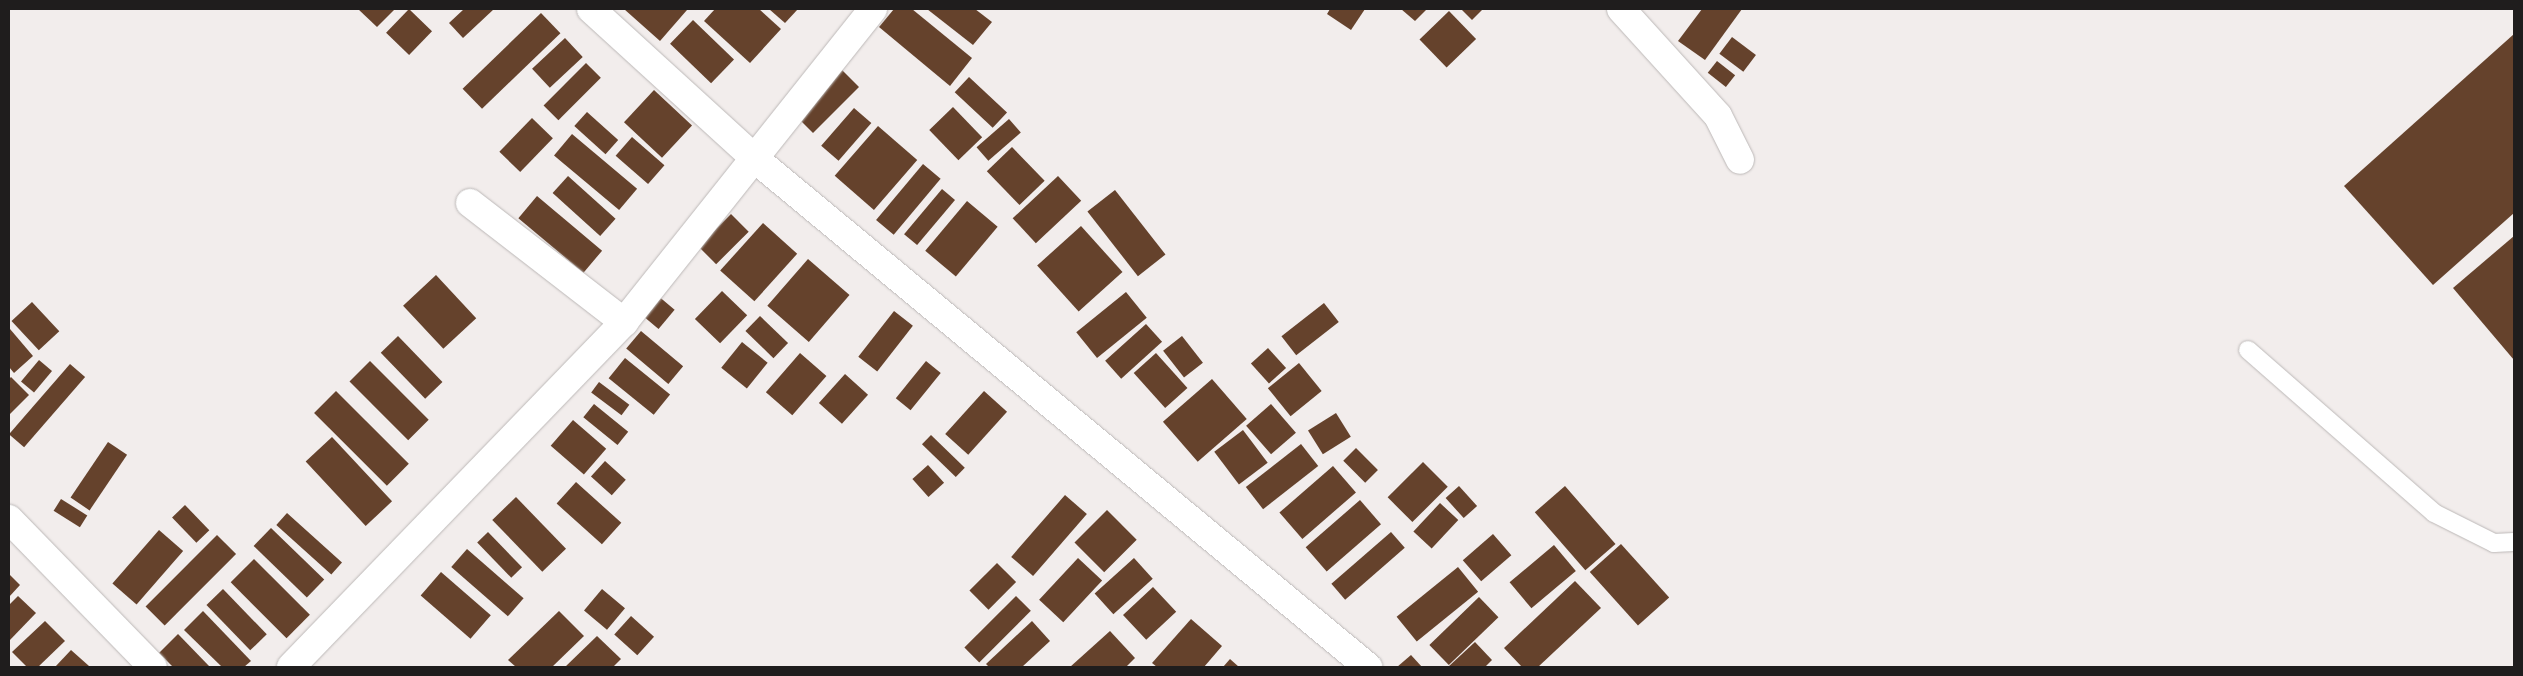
<!DOCTYPE html>
<html>
<head>
<meta charset="utf-8">
<style>
	body { margin:0 }
	#map { position:relative; width:2523px; height:676px; overflow:hidden; background:#f2edec; font-family:"Noto Serif",serif }
	div>[style] { position:absolute }
	[style*='--x'] { left:calc(var(--x)*1px); top:calc(var(--y)*1px); width:calc(var(--w)*1px); rotate:calc(var(--a)*1deg) }
	.building>* { inset:0; background:#65422c; transform-origin:0 0 }
	.roads { filter:drop-shadow(0 0 1px #bcb8b7) drop-shadow(0 0 1px #bcb8b7) }
	.service>* { height:18px; margin:-9px; padding:0 9px; transform-origin:9px; border-radius:9px; background:#fff }
	.minor>* { height:28px; margin:-14px; padding:0 14px; transform-origin:14px; border-radius:14px; background:#fff }
	span { translate:-50% -50%; white-space:nowrap; text-align:center; line-height:1.15; -webkit-text-stroke:5px #fffaf9; paint-order:stroke }
	.frame { position:absolute; inset:0; border:10px solid #1f1d1d; pointer-events:none }
</style>
</head>
<body>
<div id="map">
	<div class="building">
		<div style="clip-path:polygon(358px 9px,395px 9px,377px 27px)"></div>
		<div style="left:409px;top:9px;width:32px;height:33px;rotate:44deg"></div>
		<div style="clip-path:polygon(464px 9px,494px 9px,463px 38px,449px 23px)"></div>
		<div style="clip-path:polygon(624px 9px,686px 9px,687px 10px,660px 41px)"></div>
		<div style="clip-path:polygon(715px 9px,759px 9px,781px 29px,750px 63px,704px 21px)"></div>
		<div style="clip-path:polygon(769px 9px,798px 9px,785px 23px)"></div>
		<div style="clip-path:polygon(894px 9px,912px 9px,972px 58px,950px 86px,879px 27px)"></div>
		<div style="clip-path:polygon(927px 9px,975px 9px,992px 22px,973px 45px)"></div>
		<div style="clip-path:polygon(1330px 9px,1365px 9px,1351px 30px,1327px 14px)"></div>
		<div style="clip-path:polygon(1401px 9px,1427px 9px,1415px 21px)"></div>
		<div style="clip-path:polygon(1461px 9px,1483px 9px,1472px 20px)"></div>
		<div style="clip-path:polygon(1702px 9px,1742px 9px,1705px 60px,1678px 41px)"></div>
		<div style="left:1449px;top:11px;width:39px;height:41px;rotate:46deg"></div>
		<div style="left:541px;top:13px;width:28px;height:109px;rotate:46deg"></div>
		<div style="left:693px;top:20px;width:57px;height:33px;rotate:44deg"></div>
		<div style="clip-path:polygon(2514px 34px,2514px 213px,2433px 285px,2344px 186px)"></div>
		<div style="left:1732px;top:37px;width:30px;height:21px;rotate:37deg"></div>
		<div style="left:565px;top:38px;width:26px;height:45px;rotate:47deg"></div>
		<div style="left:1717px;top:61px;width:23px;height:15px;rotate:38deg"></div>
		<div style="left:586px;top:63px;width:21px;height:60px;rotate:45deg"></div>
		<div style="left:842px;top:70px;width:24px;height:65px;rotate:45deg"></div>
		<div style="left:969px;top:77px;width:52px;height:21px;rotate:43deg"></div>
		<div style="left:654px;top:90px;width:52px;height:44px;rotate:43deg"></div>
		<div style="left:953px;top:107px;width:42px;height:33px;rotate:46deg"></div>
		<div style="left:854px;top:108px;width:23px;height:50px;rotate:41deg"></div>
		<div style="left:587px;top:112px;width:42px;height:19px;rotate:42deg"></div>
		<div style="left:532px;top:118px;width:29px;height:47px;rotate:44deg"></div>
		<div style="left:1009px;top:119px;width:18px;height:43px;rotate:49deg"></div>
		<div style="left:878px;top:126px;width:52px;height:66px;rotate:41deg"></div>
		<div style="left:572px;top:134px;width:85px;height:28px;rotate:40deg"></div>
		<div style="left:632px;top:137px;width:43px;height:25px;rotate:41deg"></div>
		<div style="left:1012px;top:147px;width:47px;height:35px;rotate:46deg"></div>
		<div style="left:923px;top:164px;width:23px;height:73px;rotate:40deg"></div>
		<div style="left:568px;top:176px;width:64px;height:23px;rotate:42deg"></div>
		<div style="left:1058px;top:176px;width:34px;height:62px;rotate:47deg"></div>
		<div style="left:942px;top:189px;width:17px;height:59px;rotate:40deg"></div>
		<div style="left:1115px;top:190px;width:82px;height:35px;rotate:52deg"></div>
		<div style="left:537px;top:196px;width:85px;height:29px;rotate:40deg"></div>
		<div style="left:967px;top:201px;width:40px;height:65px;rotate:40deg"></div>
		<div style="left:731px;top:214px;width:25px;height:46px;rotate:45deg"></div>
		<div style="left:763px;top:223px;width:46px;height:64px;rotate:42deg"></div>
		<div style="left:1081px;top:226px;width:62px;height:59px;rotate:48deg"></div>
		<div style="clip-path:polygon(2514px 236px,2514px 360px,2453px 288px)"></div>
		<div style="left:808px;top:259px;width:55px;height:62px;rotate:41deg"></div>
		<div style="left:436px;top:275px;width:59px;height:45px;rotate:47deg"></div>
		<div style="left:722px;top:291px;width:35px;height:39px;rotate:44deg"></div>
		<div style="left:1126px;top:292px;width:33px;height:64px;rotate:51deg"></div>
		<div style="left:657px;top:295px;width:23px;height:25px;rotate:40deg"></div>
		<div style="left:32px;top:302px;width:40px;height:28px;rotate:47deg"></div>
		<div style="left:1324px;top:303px;width:24px;height:54px;rotate:52deg"></div>
		<div style="left:894px;top:311px;width:24px;height:58px;rotate:38deg"></div>
		<div style="left:760px;top:316px;width:39px;height:21px;rotate:44deg"></div>
		<div style="left:1146px;top:324px;width:24px;height:55px;rotate:48deg"></div>
		<div style="clip-path:polygon(10px 329px,33px 356px,14px 373px,9px 367px)"></div>
		<div style="left:641px;top:331px;width:55px;height:23px;rotate:40deg"></div>
		<div style="left:398px;top:336px;width:64px;height:24px;rotate:46deg"></div>
		<div style="left:1182px;top:336px;width:34px;height:24px;rotate:52deg"></div>
		<div style="left:742px;top:342px;width:33px;height:33px;rotate:39deg"></div>
		<div style="left:1268px;top:348px;width:27px;height:23px;rotate:48deg"></div>
		<div style="left:800px;top:353px;width:35px;height:52px;rotate:41deg"></div>
		<div style="left:1156px;top:353px;width:47px;height:30px;rotate:48deg"></div>
		<div style="left:625px;top:358px;width:58px;height:26px;rotate:39deg"></div>
		<div style="left:39px;top:360px;width:17px;height:28px;rotate:40deg"></div>
		<div style="left:370px;top:361px;width:83px;height:29px;rotate:45deg"></div>
		<div style="left:926px;top:361px;width:19px;height:48px;rotate:39deg"></div>
		<div style="left:1299px;top:363px;width:36px;height:40px;rotate:51deg"></div>
		<div style="left:70px;top:364px;width:20px;height:93px;rotate:41deg"></div>
		<div style="left:845px;top:374px;width:31px;height:39px;rotate:42deg"></div>
		<div style="clip-path:polygon(11px 377px,29px 395px,9px 415px,9px 379px)"></div>
		<div style="left:1212px;top:379px;width:53px;height:65px;rotate:49deg"></div>
		<div style="left:599px;top:382px;width:38px;height:13px;rotate:37deg"></div>
		<div style="left:336px;top:391px;width:103px;height:31px;rotate:45deg"></div>
		<div style="left:984px;top:391px;width:31px;height:58px;rotate:42deg"></div>
		<div style="left:594px;top:404px;width:44px;height:17px;rotate:39deg"></div>
		<div style="left:1271px;top:404px;width:38px;height:33px;rotate:49deg"></div>
		<div style="left:1336px;top:413px;width:28px;height:33px;rotate:58deg"></div>
		<div style="left:573px;top:420px;width:44px;height:34px;rotate:41deg"></div>
		<div style="left:1243px;top:430px;width:41px;height:36px;rotate:53deg"></div>
		<div style="left:931px;top:435px;width:47px;height:13px;rotate:44deg"></div>
		<div style="left:332px;top:437px;width:88px;height:36px;rotate:47deg"></div>
		<div style="left:108px;top:442px;width:23px;height:67px;rotate:34deg"></div>
		<div style="left:1301px;top:444px;width:28px;height:70px;rotate:52deg"></div>
		<div style="left:1356px;top:448px;width:31px;height:18px;rotate:45deg"></div>
		<div style="left:605px;top:461px;width:28px;height:21px;rotate:42deg"></div>
		<div style="left:1423px;top:462px;width:35px;height:50px;rotate:45deg"></div>
		<div style="left:928px;top:465px;width:24px;height:21px;rotate:48deg"></div>
		<div style="left:1333px;top:466px;width:35px;height:71px;rotate:49deg"></div>
		<div style="left:576px;top:482px;width:61px;height:29px;rotate:42deg"></div>
		<div style="left:1459px;top:486px;width:27px;height:18px;rotate:48deg"></div>
		<div style="left:1565px;top:486px;width:77px;height:40px;rotate:49deg"></div>
		<div style="left:1065px;top:495px;width:29px;height:82px;rotate:41deg"></div>
		<div style="left:516px;top:497px;width:72px;height:33px;rotate:46deg"></div>
		<div style="left:61px;top:499px;width:31px;height:14px;rotate:32deg"></div>
		<div style="left:1360px;top:500px;width:32px;height:72px;rotate:49deg"></div>
		<div style="left:1440px;top:503px;width:25px;height:39px;rotate:43deg"></div>
		<div style="left:185px;top:505px;width:35px;height:18px;rotate:46deg"></div>
		<div style="left:1107px;top:510px;width:42px;height:46px;rotate:45deg"></div>
		<div style="left:287px;top:513px;width:74px;height:16px;rotate:42deg"></div>
		<div style="left:271px;top:528px;width:74px;height:25px;rotate:44deg"></div>
		<div style="left:159px;top:530px;width:32px;height:71px;rotate:41deg"></div>
		<div style="left:488px;top:532px;width:49px;height:15px;rotate:46deg"></div>
		<div style="left:1391px;top:532px;width:21px;height:79px;rotate:49deg"></div>
		<div style="left:1493px;top:534px;width:28px;height:40px;rotate:49deg"></div>
		<div style="left:217px;top:535px;width:27px;height:101px;rotate:45deg"></div>
		<div style="left:1621px;top:544px;width:72px;height:42px;rotate:48deg"></div>
		<div style="left:1554px;top:545px;width:34px;height:58px;rotate:50deg"></div>
		<div style="left:467px;top:549px;width:75px;height:24px;rotate:41deg"></div>
		<div style="left:1078px;top:558px;width:33px;height:57px;rotate:43deg"></div>
		<div style="left:1134px;top:558px;width:28px;height:53px;rotate:48deg"></div>
		<div style="left:254px;top:559px;width:79px;height:33px;rotate:45deg"></div>
		<div style="left:997px;top:563px;width:27px;height:39px;rotate:45deg"></div>
		<div style="left:1458px;top:567px;width:32px;height:79px;rotate:51deg"></div>
		<div style="left:441px;top:572px;width:66px;height:31px;rotate:41deg"></div>
		<div style="clip-path:polygon(9px 574px,20px 585px,9px 597px)"></div>
		<div style="clip-path:polygon(1575px 581px,1601px 608px,1538px 667px,1522px 667px,1504px 648px)"></div>
		<div style="left:1153px;top:587px;width:34px;height:41px;rotate:47deg"></div>
		<div style="left:223px;top:589px;width:63px;height:23px;rotate:46deg"></div>
		<div style="left:602px;top:589px;width:30px;height:28px;rotate:40deg"></div>
		<div style="clip-path:polygon(18px 596px,36px 613px,9px 641px,9px 605px)"></div>
		<div style="left:1016px;top:596px;width:21px;height:73px;rotate:45deg"></div>
		<div style="left:1479px;top:597px;width:28px;height:69px;rotate:46deg"></div>
		<div style="clip-path:polygon(203px 611px,251px 661px,244px 667px,222px 667px,184px 630px)"></div>
		<div style="clip-path:polygon(559px 611px,584px 636px,552px 667px,516px 667px,508px 660px)"></div>
		<div style="left:631px;top:616px;width:31px;height:25px;rotate:42deg"></div>
		<div style="clip-path:polygon(1191px 619px,1222px 646px,1204px 667px,1157px 667px,1152px 663px)"></div>
		<div style="clip-path:polygon(45px 621px,65px 641px,38px 667px,27px 667px,12px 652px)"></div>
		<div style="clip-path:polygon(1032px 621px,1050px 641px,1022px 667px,989px 667px,986px 664px)"></div>
		<div style="clip-path:polygon(1110px 631px,1135px 658px,1126px 667px,1070px 667px)"></div>
		<div style="clip-path:polygon(178px 634px,210px 667px,173px 667px,159px 653px)"></div>
		<div style="clip-path:polygon(597px 636px,621px 659px,613px 667px,565px 667px)"></div>
		<div style="clip-path:polygon(1475px 642px,1492px 660px,1485px 667px,1448px 667px)"></div>
		<div style="clip-path:polygon(71px 650px,89px 666px,55px 667px)"></div>
		<div style="clip-path:polygon(1411px 655px,1422px 667px,1397px 667px)"></div>
		<div style="clip-path:polygon(1230px 659px,1239px 667px,1223px 667px)"></div>
	</div>
	<div class="roads">
		<div class="service">
			<div style="--x:2248;--y:350;--w:247;--a:41.2"></div>
			<div style="--x:2434;--y:513;--w:67;--a:26.6"></div>
			<div style="--x:2494;--y:543;--w:20;--a:-3"></div>
		</div>
		<div class="minor">
			<div style="--x:591;--y:9;--w:221;--a:42.4"></div>
			<div style="--x:754;--y:158;--w:798;--a:39.66"></div>
			<div style="--x:1621;--y:9;--w:144;--a:47.8"></div>
			<div style="--x:1718;--y:116;--w:49;--a:63.4"></div>
			<div style="--x:470;--y:203;--w:195;--a:37.7"></div>
			<div style="--x:9;--y:519;--w:206;--a:45.8"></div>
			<div style="--x:291;--y:667;--w:479;--a:-46"></div>
			<div style="--x:624;--y:322;--w:400;--a:-51.5"></div>
		</div>
	</div>
	<div class="frame"></div>
</div>
</body>
</html>
